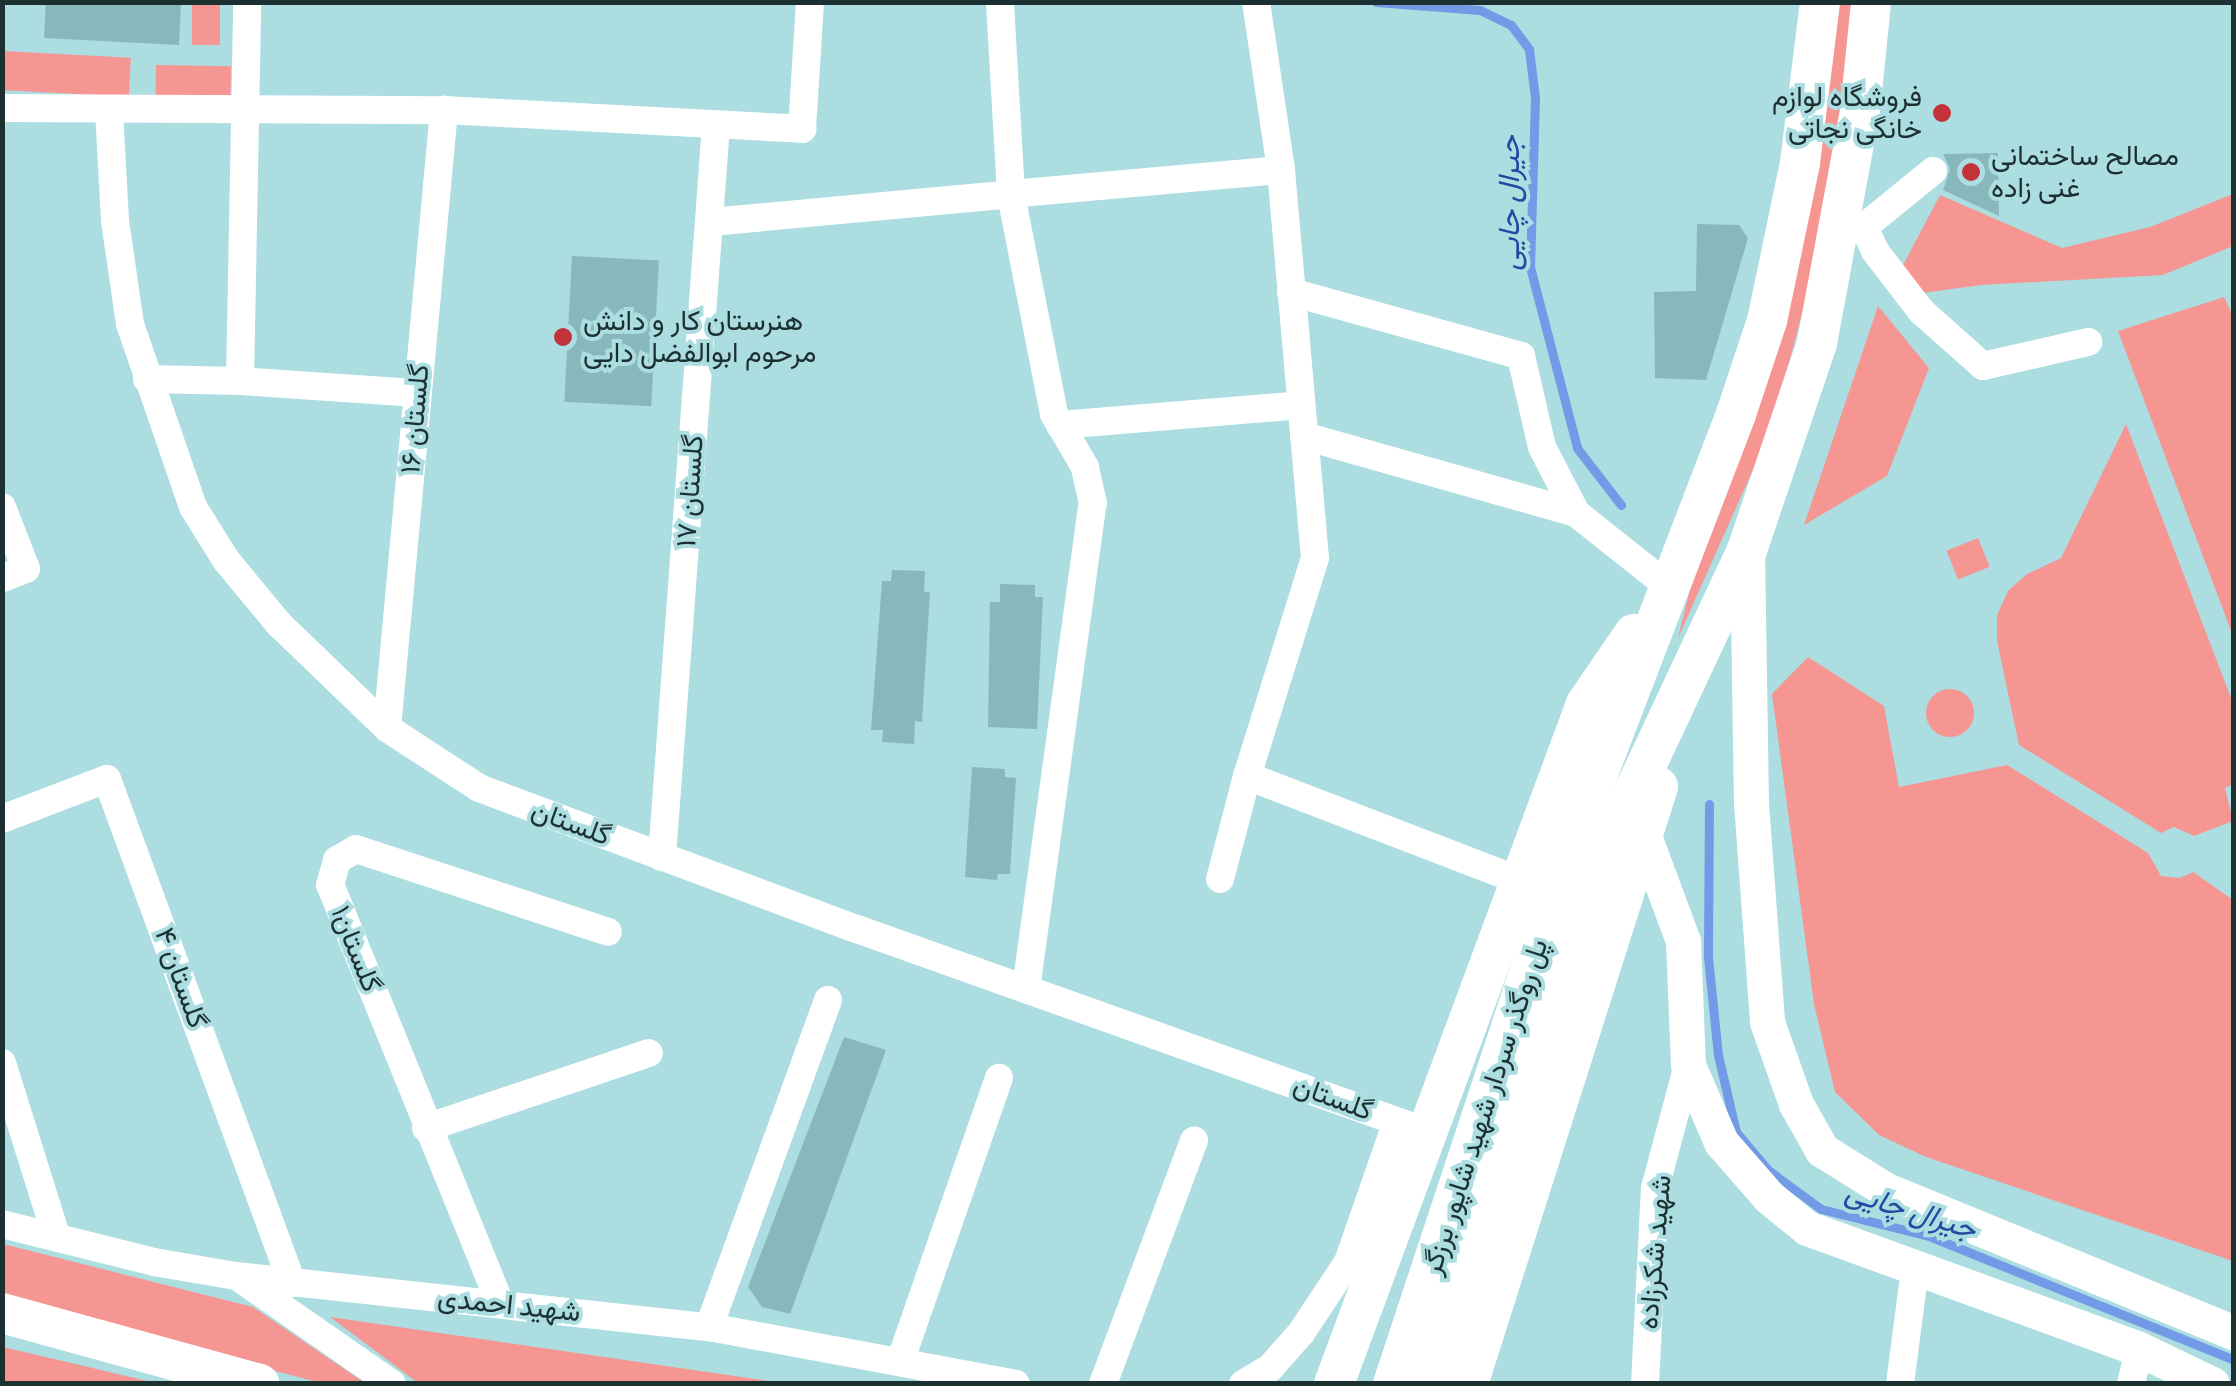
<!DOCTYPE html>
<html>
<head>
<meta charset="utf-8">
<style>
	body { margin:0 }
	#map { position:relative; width:2236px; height:1386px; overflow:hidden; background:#acdde1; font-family:"Roboto Condensed",Vazirmatn,sans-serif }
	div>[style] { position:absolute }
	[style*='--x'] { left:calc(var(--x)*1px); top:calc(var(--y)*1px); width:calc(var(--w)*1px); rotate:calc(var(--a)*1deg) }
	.green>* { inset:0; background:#f69693; transform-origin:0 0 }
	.round { border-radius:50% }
	.stream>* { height:9px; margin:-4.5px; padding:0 4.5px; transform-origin:4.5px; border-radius:4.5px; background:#739ae6 }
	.building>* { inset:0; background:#88b8bc; transform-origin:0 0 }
	.minor>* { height:28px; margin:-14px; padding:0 14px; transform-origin:14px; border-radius:14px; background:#fff }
	.tertiary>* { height:35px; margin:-17.5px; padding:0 17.5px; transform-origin:17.5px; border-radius:17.5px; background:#fff }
	.secondary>* { height:40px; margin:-20px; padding:0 20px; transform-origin:20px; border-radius:20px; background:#fff }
	.dots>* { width:28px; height:28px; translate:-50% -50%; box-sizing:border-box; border:5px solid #acdde1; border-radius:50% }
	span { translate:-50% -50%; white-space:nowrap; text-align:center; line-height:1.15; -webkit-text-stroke:8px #acdde1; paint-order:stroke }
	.poi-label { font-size:28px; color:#1c3031 }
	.right { translate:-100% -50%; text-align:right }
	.left { translate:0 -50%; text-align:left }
	.street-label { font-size:28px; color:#1c3031 }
	.water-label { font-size:30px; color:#204ba2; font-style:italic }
	.frame { position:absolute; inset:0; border:5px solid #1c3031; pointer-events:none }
</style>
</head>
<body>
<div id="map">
	<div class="green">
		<div style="left:192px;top:3px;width:28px;height:42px"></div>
		<div style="clip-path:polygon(1836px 3px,1855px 3px,1826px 222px,1790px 359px,1760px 454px,1678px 638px)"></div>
		<div style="left:2px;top:51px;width:129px;height:39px;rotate:3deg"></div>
		<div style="left:156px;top:65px;width:75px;height:36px;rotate:1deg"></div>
		<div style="clip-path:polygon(2233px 194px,2233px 246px,2163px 275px,1981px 285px,1922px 293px,1902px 267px,1940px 195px,2062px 248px,2150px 227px)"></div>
		<div style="clip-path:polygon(2224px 297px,2234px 318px,2233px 636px,2118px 331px)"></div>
		<div style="clip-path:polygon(1878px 306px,1929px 368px,1887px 476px,1804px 525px)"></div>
		<div style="clip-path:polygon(2126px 424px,2233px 703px,2233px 784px,2225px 788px,2233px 821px,2194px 836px,2174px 827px,2161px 833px,2019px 745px,1997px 641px,1997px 615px,2008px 591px,2027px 574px,2061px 558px)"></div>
		<div style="left:1978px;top:538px;width:31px;height:34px;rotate:68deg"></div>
		<div style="clip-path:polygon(1808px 657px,1884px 706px,1899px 787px,2007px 765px,2148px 853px,2161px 876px,2180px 878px,2193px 872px,2233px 900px,2233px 1261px,1926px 1157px,1879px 1135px,1835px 1092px,1814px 1004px,1772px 694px)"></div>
		<div class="round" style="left:1926px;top:689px;width:48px;height:48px"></div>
		<div style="clip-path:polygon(3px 1244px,253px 1307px,365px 1383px,321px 1383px,3px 1300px)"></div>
		<div style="clip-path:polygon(330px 1317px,782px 1383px,418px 1383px)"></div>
		<div style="clip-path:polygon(2px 1347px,3px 1347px,156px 1383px,3px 1383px)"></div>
	</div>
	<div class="stream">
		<div style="--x:1376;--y:2;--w:104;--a:4.4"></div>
		<div style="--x:1480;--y:10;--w:34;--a:26"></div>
		<div style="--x:1511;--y:25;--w:30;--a:53"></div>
		<div style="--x:1529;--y:49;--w:49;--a:83"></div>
		<div style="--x:1535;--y:98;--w:169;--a:91.7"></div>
		<div style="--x:1530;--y:267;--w:187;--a:75.4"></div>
		<div style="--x:1577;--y:448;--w:72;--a:52.3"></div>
		<div style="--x:1709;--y:804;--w:153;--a:90.4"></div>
		<div style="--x:1708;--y:957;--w:99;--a:84.2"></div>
		<div style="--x:1718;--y:1055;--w:79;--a:76.8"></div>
		<div style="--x:1736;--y:1132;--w:50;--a:49.9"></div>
		<div style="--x:1768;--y:1170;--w:66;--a:36.3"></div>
		<div style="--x:1821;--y:1209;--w:111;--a:14"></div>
		<div style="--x:1929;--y:1236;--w:329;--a:22.1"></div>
	</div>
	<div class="building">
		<div style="clip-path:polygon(46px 2px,181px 2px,179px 45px,44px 38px)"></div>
		<div style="clip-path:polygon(1998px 153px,1999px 216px,1943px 190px,1950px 169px,1943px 154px)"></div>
		<div style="clip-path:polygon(1697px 224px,1739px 225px,1748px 238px,1706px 380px,1655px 378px,1654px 292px,1696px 291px)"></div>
		<div style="left:572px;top:256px;width:87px;height:146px;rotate:3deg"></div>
		<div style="clip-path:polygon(892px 570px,925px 571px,924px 592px,930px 592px,922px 722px,915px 721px,914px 744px,882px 742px,883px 730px,871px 730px,882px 581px,891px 581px)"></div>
		<div style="clip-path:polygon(1000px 584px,1035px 585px,1035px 597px,1043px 597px,1037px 729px,988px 727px,990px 602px,1000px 602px)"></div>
		<div style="clip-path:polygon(972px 767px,1005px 769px,1005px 777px,1016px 778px,1010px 874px,998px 874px,997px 880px,965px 877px)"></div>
		<div style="clip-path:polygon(844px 1037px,886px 1050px,790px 1314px,762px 1307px,748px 1287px)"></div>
	</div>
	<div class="minor">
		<div style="--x:1256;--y:2;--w:170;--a:81.5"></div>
		<div style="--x:1281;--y:170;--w:389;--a:85"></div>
		<div style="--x:1315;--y:558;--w:228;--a:107.3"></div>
		<div style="--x:1247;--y:776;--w:292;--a:21"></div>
		<div style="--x:2;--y:108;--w:442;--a:0.3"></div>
		<div style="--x:444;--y:110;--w:359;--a:3"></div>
		<div style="--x:802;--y:129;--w:127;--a:-86.4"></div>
		<div style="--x:109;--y:110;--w:111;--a:86.9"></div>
		<div style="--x:115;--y:221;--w:104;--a:81.7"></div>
		<div style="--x:130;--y:324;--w:194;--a:71"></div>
		<div style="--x:193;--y:507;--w:62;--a:58.1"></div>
		<div style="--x:226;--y:560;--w:83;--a:50.4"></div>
		<div style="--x:279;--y:624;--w:150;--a:43.9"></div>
		<div style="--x:387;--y:728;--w:110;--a:33.1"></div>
		<div style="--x:479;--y:788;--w:403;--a:20.5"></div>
		<div style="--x:857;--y:929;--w:608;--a:19.6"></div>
		<div style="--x:711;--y:222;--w:301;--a:-5.3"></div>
		<div style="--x:1011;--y:194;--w:192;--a:-93.3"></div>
		<div style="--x:1841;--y:226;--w:23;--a:2"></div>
		<div style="--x:1864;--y:227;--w:26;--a:65"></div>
		<div style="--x:1875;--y:251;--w:76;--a:52.5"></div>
		<div style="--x:1921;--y:311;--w:83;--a:41.6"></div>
		<div style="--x:1983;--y:366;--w:108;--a:-12.9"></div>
		<div style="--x:1864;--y:227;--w:89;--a:-39.1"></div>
		<div style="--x:1291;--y:292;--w:239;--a:15.5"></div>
		<div style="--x:1521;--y:356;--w:93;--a:77"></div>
		<div style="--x:1542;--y:447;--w:74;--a:62.7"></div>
		<div style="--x:1576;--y:513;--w:117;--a:38.4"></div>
		<div style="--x:147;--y:379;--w:93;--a:1.2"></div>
		<div style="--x:240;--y:381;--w:178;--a:3.9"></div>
		<div style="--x:240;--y:381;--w:379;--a:-88.9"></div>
		<div style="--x:1060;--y:425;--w:242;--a:-4.7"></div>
		<div style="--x:1304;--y:436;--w:283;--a:15.8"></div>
		<div style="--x:2;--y:507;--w:66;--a:68.8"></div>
		<div style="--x:26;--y:569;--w:26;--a:159"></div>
		<div style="--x:387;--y:728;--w:621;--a:-84.73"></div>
		<div style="--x:2;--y:819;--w:112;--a:-20.9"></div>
		<div style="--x:107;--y:779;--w:537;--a:69.84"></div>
		<div style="--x:662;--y:857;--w:734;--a:-85.78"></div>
		<div style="--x:1220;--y:879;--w:106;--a:-75.3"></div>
		<div style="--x:1026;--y:989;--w:491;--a:-82.2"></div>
		<div style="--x:1093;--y:503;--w:37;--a:-103"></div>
		<div style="--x:1085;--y:467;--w:61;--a:-120.3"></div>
		<div style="--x:1054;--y:414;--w:224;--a:-101.1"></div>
		<div style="--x:1011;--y:194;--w:271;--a:-5.1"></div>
		<div style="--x:2;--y:1063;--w:183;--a:72.6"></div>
		<div style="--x:426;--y:1128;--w:235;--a:-18.6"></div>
		<div style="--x:2;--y:1224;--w:157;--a:14"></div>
		<div style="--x:154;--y:1262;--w:83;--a:9.7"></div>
		<div style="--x:236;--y:1276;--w:476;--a:6.2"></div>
		<div style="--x:709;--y:1327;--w:312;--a:10.5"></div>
		<div style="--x:241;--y:1279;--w:184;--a:34.8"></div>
		<div style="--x:500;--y:1303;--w:451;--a:-112.1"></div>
		<div style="--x:330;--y:885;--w:26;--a:-74"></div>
		<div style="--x:337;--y:860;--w:22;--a:-30"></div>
		<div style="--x:356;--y:849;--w:265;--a:18.2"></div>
		<div style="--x:709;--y:1327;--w:348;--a:-70"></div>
		<div style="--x:900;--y:1362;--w:301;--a:-70.8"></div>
		<div style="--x:1103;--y:1384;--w:260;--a:-69.5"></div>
		<div style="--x:1243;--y:1384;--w:31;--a:-31"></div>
		<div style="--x:1270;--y:1368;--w:47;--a:-48.5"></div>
		<div style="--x:1301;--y:1333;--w:85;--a:-56.5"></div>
		<div style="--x:1348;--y:1262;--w:149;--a:-70.8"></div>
		<div style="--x:1645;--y:1384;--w:196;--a:-87.1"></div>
		<div style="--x:1655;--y:1188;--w:127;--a:-75"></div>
		<div style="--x:1900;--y:1384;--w:117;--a:-82.6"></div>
		<div style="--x:2131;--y:1384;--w:36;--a:-77"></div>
	</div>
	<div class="tertiary">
		<div style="--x:1747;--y:550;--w:253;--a:89.1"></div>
		<div style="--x:1751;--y:803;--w:220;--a:85.8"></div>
		<div style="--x:1767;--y:1022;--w:87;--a:70.5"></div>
		<div style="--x:1796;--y:1104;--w:53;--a:60.5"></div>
		<div style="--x:1822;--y:1150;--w:75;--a:32"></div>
		<div style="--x:1886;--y:1190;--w:376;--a:22.3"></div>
		<div style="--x:1644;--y:836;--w:112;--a:69.6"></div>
		<div style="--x:1683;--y:941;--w:124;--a:87.7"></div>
		<div style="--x:1688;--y:1065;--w:84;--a:66.8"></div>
		<div style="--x:1721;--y:1142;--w:73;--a:48.9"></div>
		<div style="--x:1769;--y:1197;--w:49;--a:39.2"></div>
		<div style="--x:1807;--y:1228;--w:353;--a:20"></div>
		<div style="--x:2139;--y:1349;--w:81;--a:25.6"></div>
	</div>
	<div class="secondary">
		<div style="--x:2;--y:1313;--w:267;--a:15.4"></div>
		<div style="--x:1334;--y:1384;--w:725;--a:-69.67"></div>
		<div style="--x:1586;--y:704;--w:85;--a:-55.6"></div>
		<div style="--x:1393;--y:1384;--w:582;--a:-71.69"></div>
		<div style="--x:1576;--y:831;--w:447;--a:-69"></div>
		<div style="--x:1736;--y:414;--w:98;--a:-71.6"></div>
		<div style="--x:1767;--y:321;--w:161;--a:-78.2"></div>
		<div style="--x:1800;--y:163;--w:162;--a:-82.9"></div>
		<div style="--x:1427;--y:1384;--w:548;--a:-71.6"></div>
		<div style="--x:1600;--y:864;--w:347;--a:-64.9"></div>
		<div style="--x:1747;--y:550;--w:219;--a:-71.3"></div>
		<div style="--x:1817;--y:343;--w:236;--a:-79.5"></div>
		<div style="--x:1860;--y:111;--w:110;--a:-84.2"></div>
		<div style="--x:1468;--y:1384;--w:627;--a:-72.35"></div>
	</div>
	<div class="dots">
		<div style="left:1942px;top:113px;background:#c2323b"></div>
		<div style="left:1971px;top:172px;background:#c2323b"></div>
		<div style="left:563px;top:337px;background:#c2323b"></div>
	</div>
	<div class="poi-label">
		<span class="right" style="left:1922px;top:113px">فروشگاه لوازم<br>خانگی نجاتی</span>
		<span class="left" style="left:1991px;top:172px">مصالح ساختمانی<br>غنی زاده</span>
		<span class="left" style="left:583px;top:337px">هنرستان کار و دانش<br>مرحوم ابوالفضل دایی</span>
	</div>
	<div class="street-label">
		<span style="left:415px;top:419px;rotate:-85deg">گلستان ۱۶</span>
		<span style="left:690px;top:491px;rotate:-86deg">گلستان ۱۷</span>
		<span style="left:571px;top:823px;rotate:20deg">گلستان</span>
		<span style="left:356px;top:949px;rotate:68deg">گلستان۱</span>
		<span style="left:181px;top:978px;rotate:70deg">گلستان ۴</span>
		<span style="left:1333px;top:1098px;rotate:20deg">گلستان</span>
		<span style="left:1485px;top:1107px;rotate:-72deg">پل روگذر سردار شهید شاپور برزگر</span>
		<span style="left:1655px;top:1252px;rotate:-85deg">شهید شکرزاده</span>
		<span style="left:509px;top:1305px;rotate:6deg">شهید احمدی</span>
	</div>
	<div class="water-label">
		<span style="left:1509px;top:203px;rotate:-90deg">جیرال چایی</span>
		<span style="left:1911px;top:1210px;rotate:17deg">جیرال چایی</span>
	</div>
	<div class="frame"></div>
</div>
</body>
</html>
